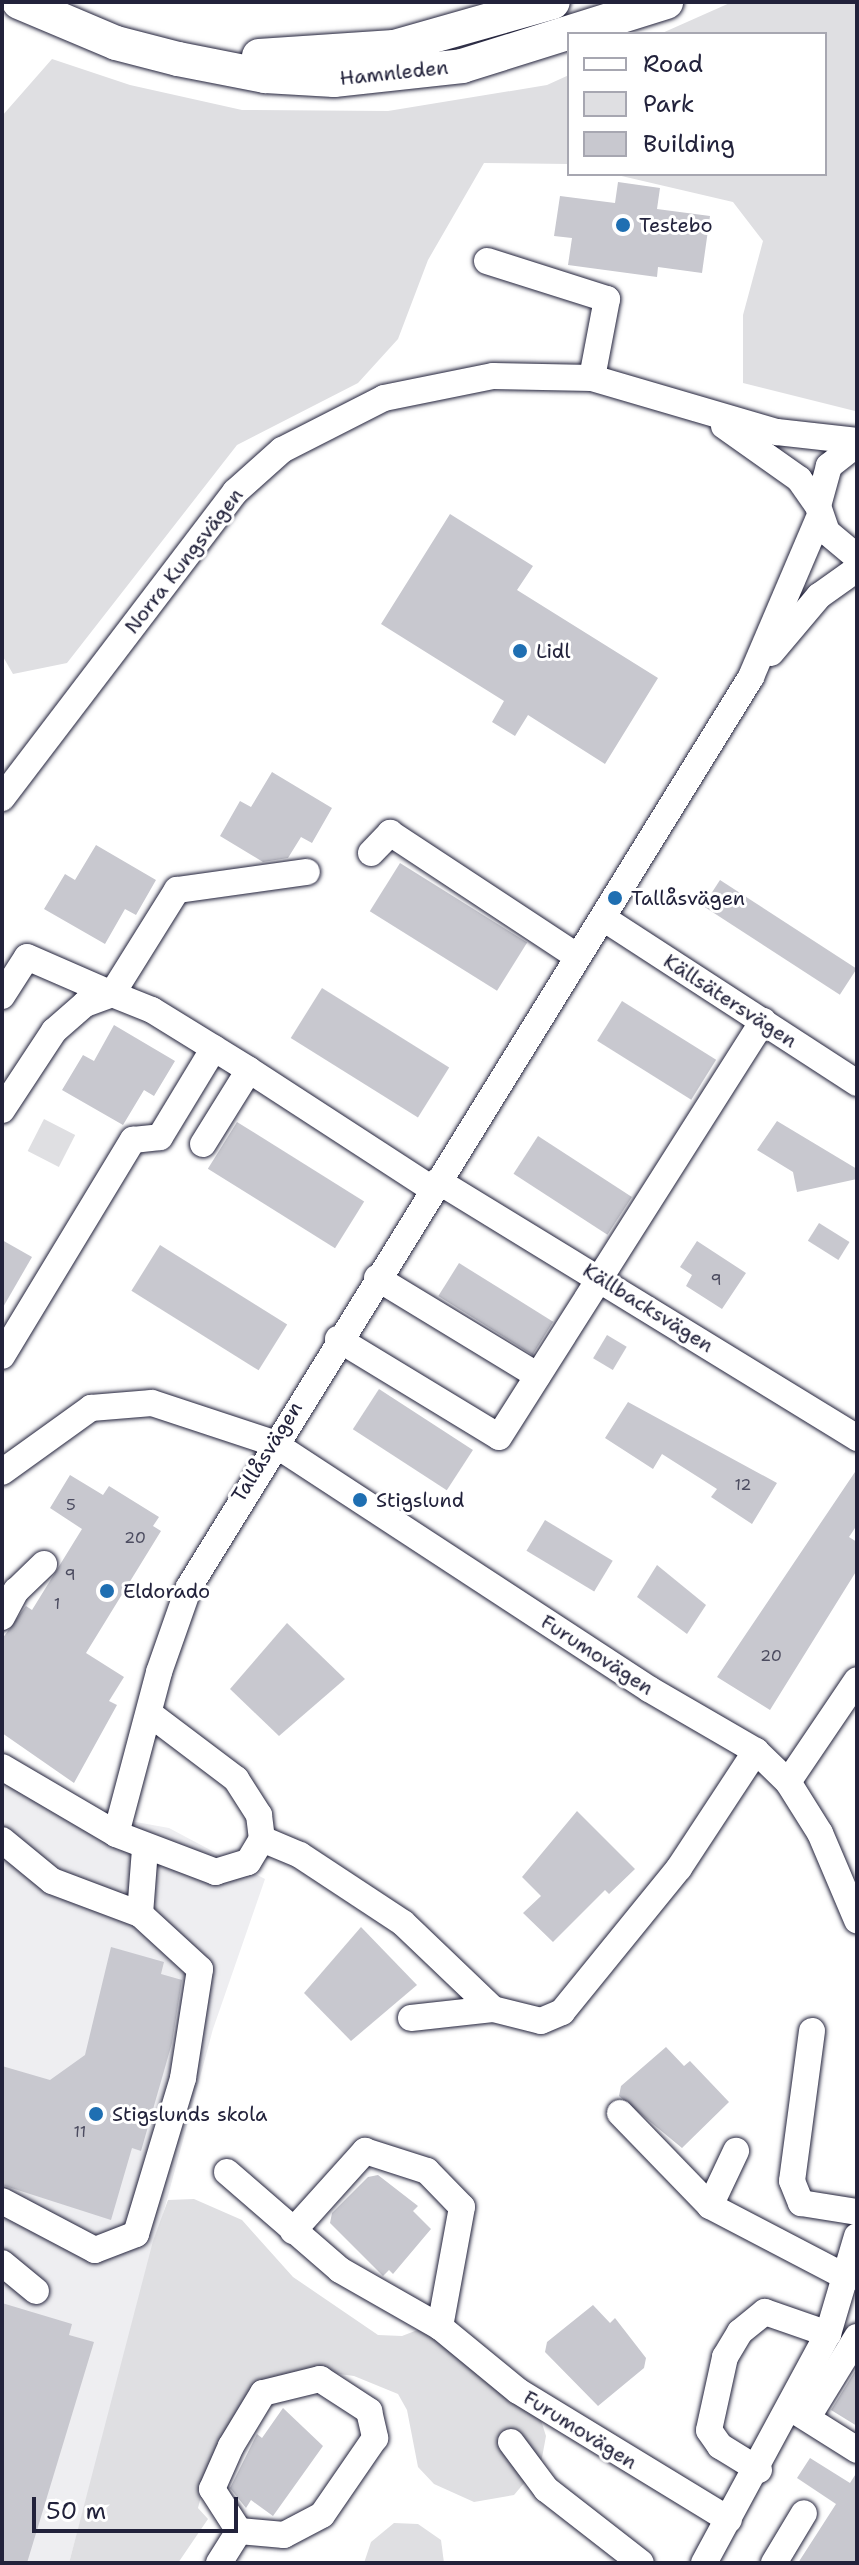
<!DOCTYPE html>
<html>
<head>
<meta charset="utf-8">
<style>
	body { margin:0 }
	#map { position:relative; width:859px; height:2565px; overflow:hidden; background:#fff; font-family:"Shantell Sans",sans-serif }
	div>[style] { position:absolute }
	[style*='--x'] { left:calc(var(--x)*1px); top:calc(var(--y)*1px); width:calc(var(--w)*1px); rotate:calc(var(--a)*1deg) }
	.built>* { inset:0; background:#eeeef1 }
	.green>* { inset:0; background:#dfdfe2; transform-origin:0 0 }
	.building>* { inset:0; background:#c8c8cf; transform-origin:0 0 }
	.roads { filter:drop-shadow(0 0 2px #22223b) drop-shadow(0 0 2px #22223b) }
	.minor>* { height:26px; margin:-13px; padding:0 13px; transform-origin:13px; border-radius:13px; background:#fff }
	.major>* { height:34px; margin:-17px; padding:0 17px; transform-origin:17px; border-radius:17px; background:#fff }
	.dots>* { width:22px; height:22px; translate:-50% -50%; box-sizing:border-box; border:4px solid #fff; border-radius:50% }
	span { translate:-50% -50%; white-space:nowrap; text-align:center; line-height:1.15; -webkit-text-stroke:6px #fff; paint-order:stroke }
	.number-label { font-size:16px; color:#4c4c60 }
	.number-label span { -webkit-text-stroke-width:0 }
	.street-label { font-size:20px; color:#22223b }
	.poi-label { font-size:20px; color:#22223b }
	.left { translate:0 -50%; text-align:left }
	.frame { position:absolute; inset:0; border:4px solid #22223b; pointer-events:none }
	.legend { position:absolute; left:567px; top:32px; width:260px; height:144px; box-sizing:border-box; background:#fff; border:2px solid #a7a7b1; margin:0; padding:10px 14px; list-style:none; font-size:24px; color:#22223b }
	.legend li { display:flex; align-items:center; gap:16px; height:40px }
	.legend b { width:40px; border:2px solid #a7a7b1 }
	.scale { position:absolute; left:32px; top:2497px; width:206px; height:36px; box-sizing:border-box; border:4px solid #22223b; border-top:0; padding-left:10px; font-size:24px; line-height:28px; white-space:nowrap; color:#22223b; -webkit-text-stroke:6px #fff; paint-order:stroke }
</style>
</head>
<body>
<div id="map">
	<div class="built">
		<div style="clip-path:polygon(2px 1782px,70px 1810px,169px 1828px,265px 1879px,213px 2029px,69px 2563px,2px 2563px)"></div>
	</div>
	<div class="green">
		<div style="clip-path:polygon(732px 2px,857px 2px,855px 411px,743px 383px,743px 315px,763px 241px,733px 202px,613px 174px,825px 174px,825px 34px,660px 34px)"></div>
		<div style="clip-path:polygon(52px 59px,130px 85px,242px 110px,388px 111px,547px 85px,569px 75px,569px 164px,484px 163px,428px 260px,398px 339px,358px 383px,237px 445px,67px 663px,13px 674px,2px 655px,2px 116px)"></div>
		<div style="left:44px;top:1119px;width:35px;height:36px;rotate:27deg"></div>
		<div style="clip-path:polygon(194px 2199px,242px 2220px,293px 2277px,378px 2335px,402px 2336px,420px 2329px,539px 2414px,546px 2436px,541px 2463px,514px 2495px,474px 2502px,434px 2484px,418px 2467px,407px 2410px,398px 2394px,354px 2376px,317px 2371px,278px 2377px,205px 2480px,198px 2508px,208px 2519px,178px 2563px,69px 2563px,153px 2241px,168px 2200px)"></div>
		<div style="clip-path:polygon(394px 2523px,418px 2524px,441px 2540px,444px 2563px,364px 2563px,371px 2542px)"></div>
	</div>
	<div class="building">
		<div style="clip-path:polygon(618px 182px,660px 188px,657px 209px,710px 216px,702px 273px,658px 267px,657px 277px,568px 265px,572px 238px,554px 236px,560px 196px,615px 203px)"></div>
		<div style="clip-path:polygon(450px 514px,533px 566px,517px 590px,658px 678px,605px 764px,528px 715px,515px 736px,492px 722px,504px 701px,381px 624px)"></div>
		<div style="clip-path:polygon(272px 772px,332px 808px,312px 843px,301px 837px,288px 858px,263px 862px,220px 836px,240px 801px,251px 807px)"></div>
		<div style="clip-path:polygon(96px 845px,156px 880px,136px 915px,125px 909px,105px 944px,44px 909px,65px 874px,75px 880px)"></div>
		<div style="left:400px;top:863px;width:150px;height:57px;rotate:32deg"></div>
		<div style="left:720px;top:880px;width:163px;height:31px;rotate:33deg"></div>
		<div style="left:322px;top:988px;width:150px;height:59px;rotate:32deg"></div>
		<div style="left:622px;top:1001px;width:111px;height:47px;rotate:32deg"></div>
		<div style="clip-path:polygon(114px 1025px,175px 1061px,154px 1096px,144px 1090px,123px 1125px,62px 1090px,83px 1055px,94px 1061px)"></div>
		<div style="clip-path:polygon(777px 1121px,857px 1169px,857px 1179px,797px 1192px,793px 1172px,757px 1150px)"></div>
		<div style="left:237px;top:1122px;width:150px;height:55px;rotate:32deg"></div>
		<div style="left:538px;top:1136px;width:112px;height:45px;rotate:33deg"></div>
		<div style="left:819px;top:1223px;width:36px;height:21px;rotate:32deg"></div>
		<div style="clip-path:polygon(2px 1240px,32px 1257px,2px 1309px)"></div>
		<div style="clip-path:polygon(697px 1241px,746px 1273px,722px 1309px,686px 1286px,692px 1275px,680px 1267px)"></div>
		<div style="left:160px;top:1245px;width:150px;height:54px;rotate:32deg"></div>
		<div style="left:459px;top:1263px;width:111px;height:39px;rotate:32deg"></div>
		<div style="left:607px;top:1335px;width:23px;height:27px;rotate:31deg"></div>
		<div style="left:379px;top:1389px;width:112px;height:48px;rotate:33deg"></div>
		<div style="clip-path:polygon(628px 1402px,777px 1483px,752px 1524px,711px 1497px,717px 1489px,662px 1454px,653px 1469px,605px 1438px)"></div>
		<div style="clip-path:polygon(857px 1469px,857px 1525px,849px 1537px,857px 1542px,857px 1570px,770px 1710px,717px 1677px)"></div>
		<div style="clip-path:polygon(70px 1475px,103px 1495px,109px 1486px,159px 1517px,153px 1526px,161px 1531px,86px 1653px,124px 1677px,109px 1701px,117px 1705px,74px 1783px,2px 1733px,2px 1639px,26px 1606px,32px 1610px,82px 1529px,50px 1508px)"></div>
		<div style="left:545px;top:1520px;width:79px;height:36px;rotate:31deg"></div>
		<div style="clip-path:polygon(657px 1565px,706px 1605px,687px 1634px,637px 1597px)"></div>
		<div style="clip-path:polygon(287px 1623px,345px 1679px,279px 1736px,230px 1689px)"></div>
		<div style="clip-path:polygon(577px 1811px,635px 1869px,609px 1894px,605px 1890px,553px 1942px,523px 1913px,541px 1896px,522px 1877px)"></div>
		<div style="clip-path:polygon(361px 1927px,417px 1985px,351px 2041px,304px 1993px)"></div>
		<div style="clip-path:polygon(111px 1947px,164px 1962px,161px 1974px,182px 1980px,172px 2043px,141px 2151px,132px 2148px,111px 2220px,2px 2185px,2px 2066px,50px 2080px,85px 2055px)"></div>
		<div style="clip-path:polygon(666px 2047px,684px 2066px,690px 2061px,729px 2102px,682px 2148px,619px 2096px,621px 2086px)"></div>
		<div style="clip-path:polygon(378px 2175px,418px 2206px,413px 2211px,431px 2229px,393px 2274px,389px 2270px,383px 2276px,330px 2223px,332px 2213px,368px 2177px)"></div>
		<div style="clip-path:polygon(2px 2303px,72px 2324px,69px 2335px,94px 2342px,27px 2563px,2px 2563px)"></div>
		<div style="clip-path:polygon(593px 2305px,610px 2323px,615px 2318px,646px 2358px,644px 2368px,598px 2406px,545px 2352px,547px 2342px)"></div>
		<div style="clip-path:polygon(857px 2368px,857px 2426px,831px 2410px)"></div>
		<div style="clip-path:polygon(283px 2408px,323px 2446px,273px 2516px,251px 2500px,246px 2508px,230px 2488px,257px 2434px,262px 2438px)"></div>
		<div style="clip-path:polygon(810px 2458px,850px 2483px,857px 2472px,857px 2563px,798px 2563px,836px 2504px,797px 2478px)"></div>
	</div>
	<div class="roads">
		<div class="minor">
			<div style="--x:487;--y:261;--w:126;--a:17.6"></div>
			<div style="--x:607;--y:299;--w:80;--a:100.8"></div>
			<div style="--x:724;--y:426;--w:92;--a:35.2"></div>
			<div style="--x:799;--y:479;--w:33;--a:55"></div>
			<div style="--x:857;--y:444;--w:36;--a:142"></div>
			<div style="--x:829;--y:466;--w:41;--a:105.4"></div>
			<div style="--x:818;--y:506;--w:28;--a:71"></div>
			<div style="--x:827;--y:532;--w:39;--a:40"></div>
			<div style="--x:771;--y:653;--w:75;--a:-49.9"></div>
			<div style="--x:819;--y:596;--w:47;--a:-35.4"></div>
			<div style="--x:2;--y:798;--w:385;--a:-52.7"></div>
			<div style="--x:235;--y:492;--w:63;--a:-41.8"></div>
			<div style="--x:282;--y:450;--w:114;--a:-27"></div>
			<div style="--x:384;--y:398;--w:111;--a:-11.4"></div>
			<div style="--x:493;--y:376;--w:99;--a:1.2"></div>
			<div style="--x:592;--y:378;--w:193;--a:16.3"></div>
			<div style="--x:777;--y:432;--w:81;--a:6.4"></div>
			<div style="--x:371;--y:853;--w:28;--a:-46"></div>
			<div style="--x:390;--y:833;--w:225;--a:33.4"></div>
			<div style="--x:603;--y:918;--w:303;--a:33"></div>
			<div style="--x:2;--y:996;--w:46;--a:-57.3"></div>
			<div style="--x:27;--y:957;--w:93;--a:23.5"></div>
			<div style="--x:112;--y:994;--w:123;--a:-58"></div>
			<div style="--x:177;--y:890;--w:131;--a:-7.9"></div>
			<div style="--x:2;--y:1110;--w:95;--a:-56.6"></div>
			<div style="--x:54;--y:1031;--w:41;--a:-41.1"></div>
			<div style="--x:85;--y:1004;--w:29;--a:-20"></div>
			<div style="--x:112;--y:994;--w:43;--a:21.8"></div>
			<div style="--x:152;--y:1010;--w:114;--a:31.7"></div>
			<div style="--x:203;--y:1144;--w:87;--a:-58.1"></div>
			<div style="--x:249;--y:1070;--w:218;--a:33"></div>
			<div style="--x:438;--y:1181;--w:492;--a:31.5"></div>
			<div style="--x:377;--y:1278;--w:188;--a:31.3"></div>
			<div style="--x:338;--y:1339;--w:188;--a:31.3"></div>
			<div style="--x:499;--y:1437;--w:493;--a:-57.6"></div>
			<div style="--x:2;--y:1356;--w:253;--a:-58.8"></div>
			<div style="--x:133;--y:1140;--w:27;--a:-6"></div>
			<div style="--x:160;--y:1137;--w:104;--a:-58.8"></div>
			<div style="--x:2;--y:1472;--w:110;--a:-35.7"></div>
			<div style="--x:91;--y:1408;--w:61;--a:-4.7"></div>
			<div style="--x:152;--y:1403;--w:127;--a:18.3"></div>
			<div style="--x:273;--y:1443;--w:449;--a:33.2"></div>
			<div style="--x:649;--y:1689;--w:124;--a:30.1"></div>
			<div style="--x:756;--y:1751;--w:45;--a:44.1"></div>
			<div style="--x:788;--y:1782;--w:60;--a:57.9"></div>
			<div style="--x:820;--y:1833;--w:95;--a:67"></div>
			<div style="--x:2;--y:1617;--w:30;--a:-62"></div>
			<div style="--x:16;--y:1591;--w:39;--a:-44"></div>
			<div style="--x:150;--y:1714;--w:108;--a:37.1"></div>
			<div style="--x:236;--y:1779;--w:43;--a:57.4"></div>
			<div style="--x:259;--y:1815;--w:24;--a:83"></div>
			<div style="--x:262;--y:1839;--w:27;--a:121"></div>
			<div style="--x:248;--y:1862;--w:34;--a:163"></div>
			<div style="--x:216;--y:1872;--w:107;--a:-159.2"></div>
			<div style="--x:116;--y:1834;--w:168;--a:-75.1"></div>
			<div style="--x:159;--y:1672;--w:90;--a:-70.6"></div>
			<div style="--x:189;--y:1587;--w:1070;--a:-58.3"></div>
			<div style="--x:751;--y:677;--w:176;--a:-66.9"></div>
			<div style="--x:2;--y:1767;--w:132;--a:30.4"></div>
			<div style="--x:788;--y:1782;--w:123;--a:-55.9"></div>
			<div style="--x:262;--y:1839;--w:41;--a:22.8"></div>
			<div style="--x:300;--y:1855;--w:123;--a:33.4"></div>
			<div style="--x:403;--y:1923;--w:124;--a:43.7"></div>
			<div style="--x:2;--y:1840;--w:65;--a:39.4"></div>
			<div style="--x:52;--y:1881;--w:94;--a:20.6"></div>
			<div style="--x:411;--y:2018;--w:82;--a:-6.3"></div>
			<div style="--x:493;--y:2009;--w:49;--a:14"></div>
			<div style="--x:541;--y:2021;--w:23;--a:-23"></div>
			<div style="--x:562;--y:2012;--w:186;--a:-50.9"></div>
			<div style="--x:679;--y:1868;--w:140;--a:-56.7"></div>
			<div style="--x:812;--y:2031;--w:151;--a:97.6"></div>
			<div style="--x:792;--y:2181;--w:24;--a:68"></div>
			<div style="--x:801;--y:2203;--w:57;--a:9.1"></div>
			<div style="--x:620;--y:2113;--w:129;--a:45.9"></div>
			<div style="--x:710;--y:2206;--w:156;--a:27.6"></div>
			<div style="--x:227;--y:2172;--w:150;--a:40.9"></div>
			<div style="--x:340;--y:2270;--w:115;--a:29.7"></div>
			<div style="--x:440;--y:2327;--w:101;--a:39.4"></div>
			<div style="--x:518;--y:2391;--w:247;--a:31.4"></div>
			<div style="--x:2;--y:2201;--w:105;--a:27.8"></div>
			<div style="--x:95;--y:2250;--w:44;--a:-21.3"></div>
			<div style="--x:136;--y:2234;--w:163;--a:-73.2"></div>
			<div style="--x:183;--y:2078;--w:110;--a:-81.1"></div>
			<div style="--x:200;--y:1969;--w:81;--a:-137.5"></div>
			<div style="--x:140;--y:1914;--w:65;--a:-85.6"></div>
			<div style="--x:710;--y:2206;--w:61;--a:-64.7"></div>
			<div style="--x:293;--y:2231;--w:108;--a:-48"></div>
			<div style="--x:365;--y:2151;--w:65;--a:17.9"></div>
			<div style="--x:427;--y:2171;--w:50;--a:45.8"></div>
			<div style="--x:462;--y:2207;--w:122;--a:100.4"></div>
			<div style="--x:2;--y:2263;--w:44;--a:39.5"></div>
			<div style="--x:320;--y:2379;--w:59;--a:33.1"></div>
			<div style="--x:369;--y:2411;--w:28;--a:77"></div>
			<div style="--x:375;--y:2438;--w:93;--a:124.5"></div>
			<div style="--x:322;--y:2515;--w:43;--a:152.2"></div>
			<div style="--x:284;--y:2535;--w:45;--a:-174.9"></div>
			<div style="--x:239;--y:2531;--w:50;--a:-122.7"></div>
			<div style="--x:212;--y:2489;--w:47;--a:-66.2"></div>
			<div style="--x:231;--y:2446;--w:62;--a:-58.9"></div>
			<div style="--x:263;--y:2393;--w:59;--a:-13.8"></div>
			<div style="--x:792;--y:2409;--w:77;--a:32.2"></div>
			<div style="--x:808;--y:2417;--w:94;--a:-58.5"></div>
			<div style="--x:511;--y:2442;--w:59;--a:53.3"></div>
			<div style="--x:546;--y:2489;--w:120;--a:37.9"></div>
			<div style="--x:759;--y:2470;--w:46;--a:-148.4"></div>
			<div style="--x:720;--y:2446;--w:19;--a:-125"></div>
			<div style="--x:709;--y:2430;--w:75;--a:-77.6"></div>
			<div style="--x:725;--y:2357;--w:29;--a:-59"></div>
			<div style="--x:740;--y:2332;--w:32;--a:-39"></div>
			<div style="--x:765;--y:2312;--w:67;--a:19.2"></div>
			<div style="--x:219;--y:2563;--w:38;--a:-58"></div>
			<div style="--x:704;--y:2563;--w:260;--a:-61.6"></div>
			<div style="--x:828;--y:2334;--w:102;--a:-73.5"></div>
			<div style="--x:774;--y:2563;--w:58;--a:-59"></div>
		</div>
		<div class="major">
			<div style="--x:19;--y:2;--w:105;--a:22.9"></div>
			<div style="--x:116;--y:43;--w:64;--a:14.5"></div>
			<div style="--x:178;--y:59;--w:89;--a:11.1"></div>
			<div style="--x:265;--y:76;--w:69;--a:3.3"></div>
			<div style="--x:334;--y:80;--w:129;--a:-6.2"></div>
			<div style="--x:462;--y:66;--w:214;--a:-17.4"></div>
			<div style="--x:259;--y:56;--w:135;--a:-3.8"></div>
			<div style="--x:394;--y:47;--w:165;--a:-15.8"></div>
		</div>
	</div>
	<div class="dots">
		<div style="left:623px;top:225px;background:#1f6fb2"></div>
		<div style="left:520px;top:651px;background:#1f6fb2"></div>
		<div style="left:615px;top:898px;background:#1f6fb2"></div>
		<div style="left:360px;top:1500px;background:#1f6fb2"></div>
		<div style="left:107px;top:1591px;background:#1f6fb2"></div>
		<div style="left:96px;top:2114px;background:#1f6fb2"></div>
	</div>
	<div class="number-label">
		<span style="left:716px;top:1280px">9</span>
		<span style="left:743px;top:1485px">12</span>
		<span style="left:71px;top:1505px">5</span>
		<span style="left:135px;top:1538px">20</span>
		<span style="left:70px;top:1575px">9</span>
		<span style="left:57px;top:1604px">1</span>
		<span style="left:771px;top:1656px">20</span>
		<span style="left:80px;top:2132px">11</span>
	</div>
	<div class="street-label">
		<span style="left:394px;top:73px;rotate:-6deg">Hamnleden</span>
		<span style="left:184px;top:561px;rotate:-52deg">Norra Kungsvägen</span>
		<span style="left:730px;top:1001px;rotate:33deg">Källsätersvägen</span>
		<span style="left:648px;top:1308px;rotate:32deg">Källbacksvägen</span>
		<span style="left:267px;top:1452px;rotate:-58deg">Tallåsvägen</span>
		<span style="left:597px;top:1655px;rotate:33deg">Furumovägen</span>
		<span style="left:580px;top:2430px;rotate:32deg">Furumovägen</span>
	</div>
	<div class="poi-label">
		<span class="left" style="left:639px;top:225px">Testebo</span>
		<span class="left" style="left:536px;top:651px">Lidl</span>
		<span class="left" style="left:631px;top:898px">Tallåsvägen</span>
		<span class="left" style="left:376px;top:1500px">Stigslund</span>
		<span class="left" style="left:123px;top:1591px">Eldorado</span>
		<span class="left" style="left:112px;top:2114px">Stigslunds skola</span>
	</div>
	<div class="frame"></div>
	<ul class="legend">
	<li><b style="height:10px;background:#fff"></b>Road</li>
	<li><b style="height:22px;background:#dfdfe2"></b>Park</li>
	<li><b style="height:22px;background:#c8c8cf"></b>Building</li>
	</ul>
	<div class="scale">50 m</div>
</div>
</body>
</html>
